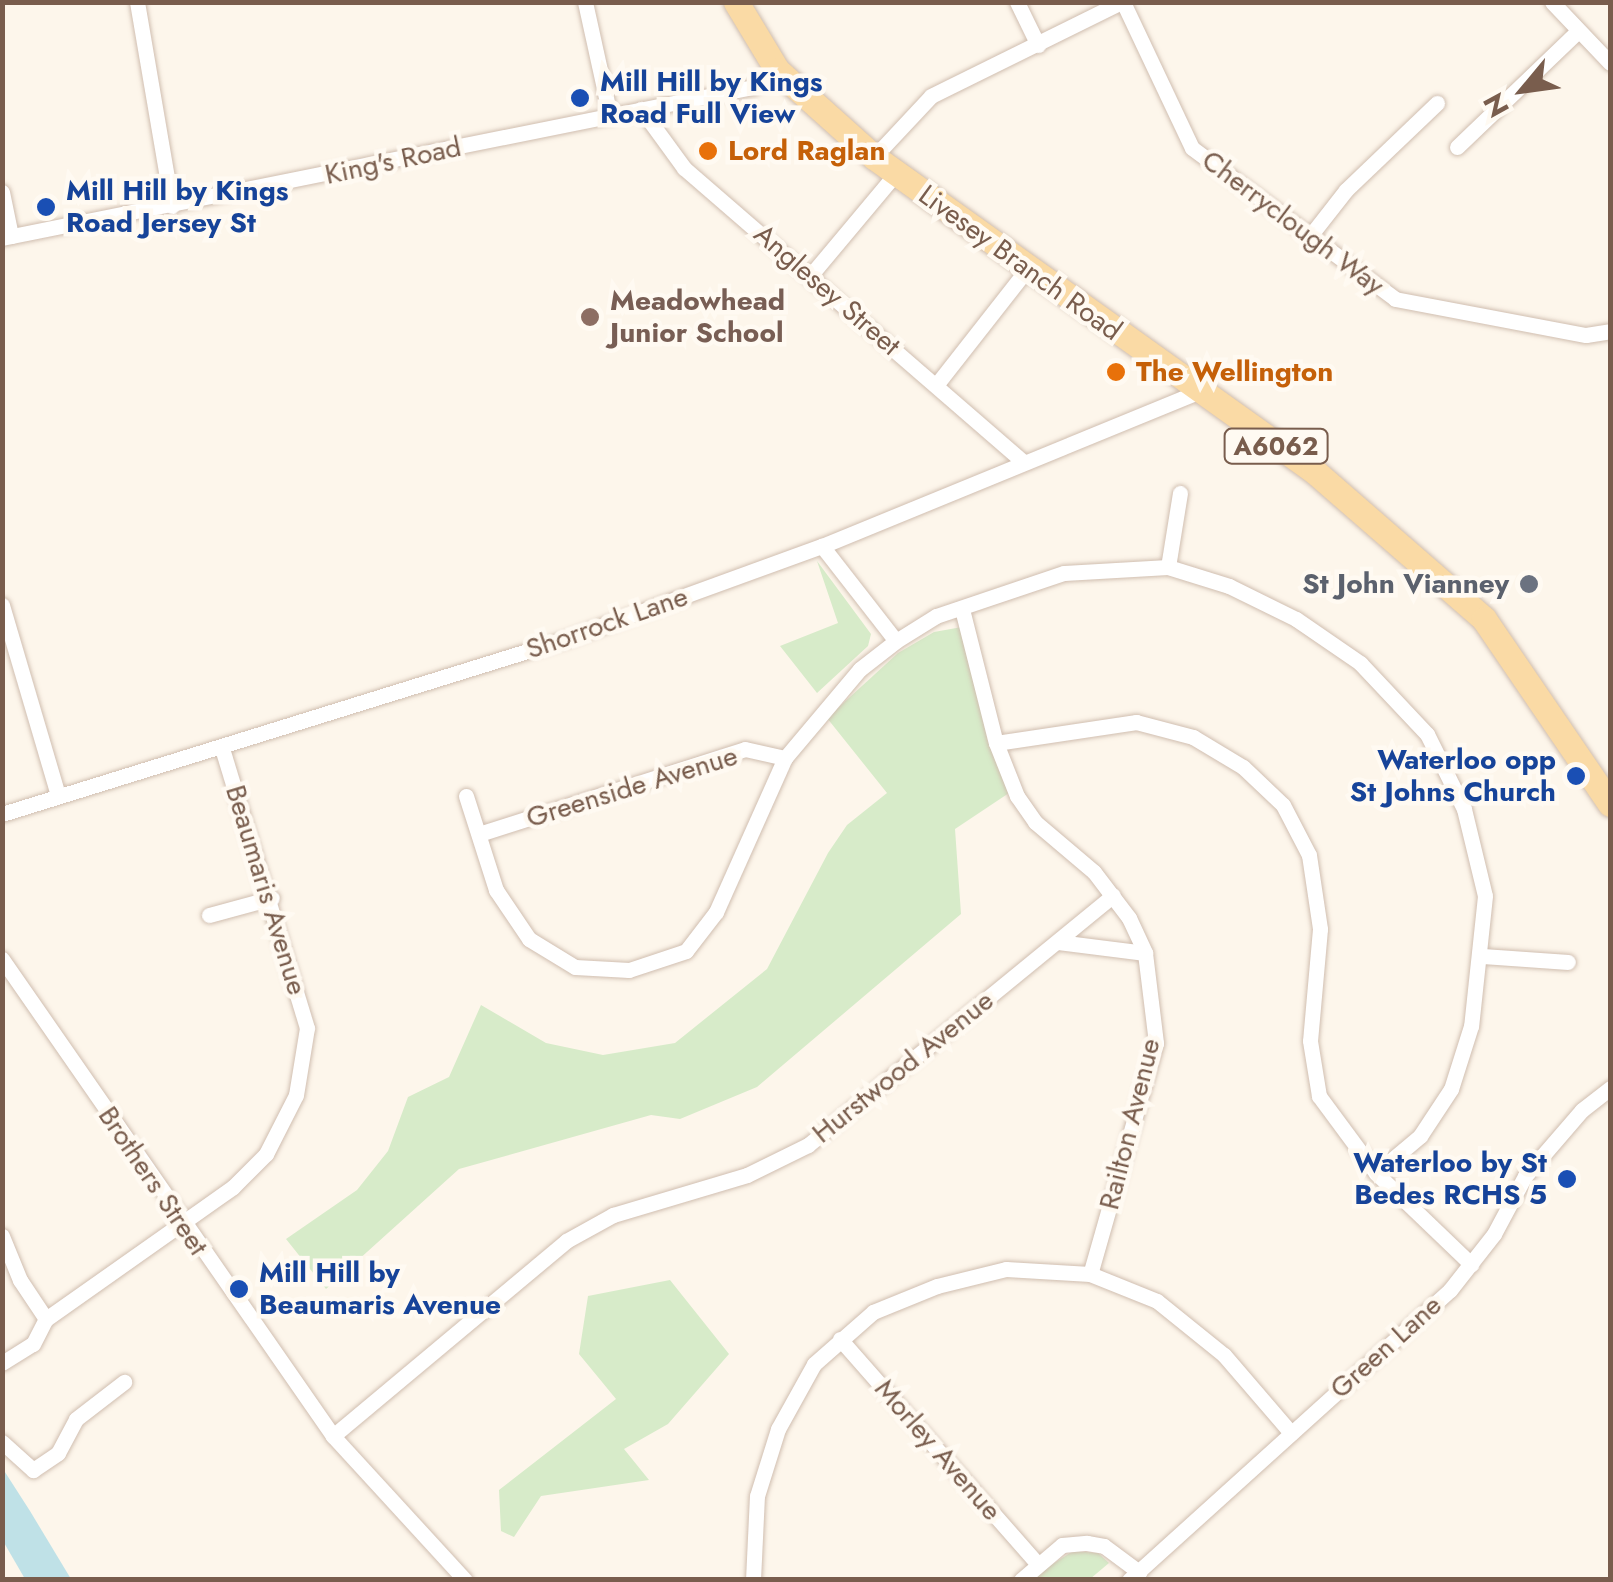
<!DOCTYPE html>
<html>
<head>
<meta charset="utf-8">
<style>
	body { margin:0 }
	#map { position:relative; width:1613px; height:1582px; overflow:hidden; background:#fdf6eb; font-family:Jost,sans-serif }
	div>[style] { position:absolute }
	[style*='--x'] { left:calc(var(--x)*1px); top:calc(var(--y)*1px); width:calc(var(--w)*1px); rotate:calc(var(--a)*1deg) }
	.green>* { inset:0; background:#d7ebc9 }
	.water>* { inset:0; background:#bfe1e7 }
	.roads { filter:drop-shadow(0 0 2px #d0beb0) drop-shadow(0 0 2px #d0beb0) }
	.street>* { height:15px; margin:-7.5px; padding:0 7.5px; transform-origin:7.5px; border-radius:7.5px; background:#fff }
	.primary>* { height:25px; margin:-12.5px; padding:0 12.5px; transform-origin:12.5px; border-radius:12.5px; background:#fadaa5 }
	.dots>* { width:28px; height:28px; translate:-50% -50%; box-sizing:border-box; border:5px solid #fffaf2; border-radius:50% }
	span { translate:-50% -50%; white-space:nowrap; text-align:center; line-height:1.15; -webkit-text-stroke:9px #fffaf2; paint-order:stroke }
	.shield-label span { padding:2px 8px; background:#fffaf2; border:2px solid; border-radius:8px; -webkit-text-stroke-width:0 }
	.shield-label { font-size:25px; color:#795d4d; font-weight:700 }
	.transit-label { font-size:28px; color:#164399; font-weight:700 }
	.left { translate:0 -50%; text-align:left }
	.right { translate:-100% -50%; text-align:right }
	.food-label { font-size:28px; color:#c56008; font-weight:700 }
	.street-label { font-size:28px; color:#795d4d }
	.education-label { font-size:28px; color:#785e54; font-weight:700 }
	.worship-label { font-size:28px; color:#5b616d; font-weight:700 }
	.frame { position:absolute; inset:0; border:5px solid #795d4d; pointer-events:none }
	.north { position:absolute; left:1473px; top:40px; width:100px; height:100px; -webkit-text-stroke:8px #fffaf2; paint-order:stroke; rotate:241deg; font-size:28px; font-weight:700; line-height:40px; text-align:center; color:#795d4d }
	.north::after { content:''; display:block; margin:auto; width:35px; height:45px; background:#795d4d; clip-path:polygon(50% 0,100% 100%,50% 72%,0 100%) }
</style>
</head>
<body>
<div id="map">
	<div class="green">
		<div style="clip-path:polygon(817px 561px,871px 634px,868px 646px,817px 693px,780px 646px,838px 623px)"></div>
		<div style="clip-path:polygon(962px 627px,988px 742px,1009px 793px,955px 829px,961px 914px,757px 1087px,680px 1119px,651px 1115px,459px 1169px,326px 1289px,286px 1239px,357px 1190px,388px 1151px,408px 1097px,449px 1077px,481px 1005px,546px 1043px,603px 1055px,675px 1043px,767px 969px,828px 853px,847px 825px,887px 793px,827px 718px,898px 653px,934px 632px)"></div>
		<div style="clip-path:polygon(670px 1280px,729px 1354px,668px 1424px,624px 1449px,649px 1480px,541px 1496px,514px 1537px,501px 1531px,499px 1490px,616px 1399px,579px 1354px,588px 1296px)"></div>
		<div style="clip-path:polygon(1073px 1551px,1098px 1553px,1109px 1563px,1090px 1579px,1028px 1580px)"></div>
	</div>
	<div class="water">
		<div style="clip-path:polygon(3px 1469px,30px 1511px,71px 1579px,25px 1579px,3px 1541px)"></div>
	</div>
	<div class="roads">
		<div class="street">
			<div style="--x:137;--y:2;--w:207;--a:80.3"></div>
			<div style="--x:585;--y:2;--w:117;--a:77.6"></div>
			<div style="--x:1017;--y:2;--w:48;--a:64"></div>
			<div style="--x:1123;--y:2;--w:161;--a:64.7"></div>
			<div style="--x:1192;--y:148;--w:253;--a:36.6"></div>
			<div style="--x:1395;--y:299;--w:194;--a:10.7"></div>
			<div style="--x:1586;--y:335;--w:24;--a:-9"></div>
			<div style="--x:1552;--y:2;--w:84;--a:46.4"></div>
			<div style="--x:641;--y:109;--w:73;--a:53.9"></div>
			<div style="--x:684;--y:168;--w:449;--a:40.9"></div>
			<div style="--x:1457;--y:147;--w:168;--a:-43.8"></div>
			<div style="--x:874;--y:157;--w:83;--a:-46.9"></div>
			<div style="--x:931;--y:96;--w:212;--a:-26.3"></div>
			<div style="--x:2;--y:192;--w:45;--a:78.4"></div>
			<div style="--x:1310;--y:236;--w:58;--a:-52"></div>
			<div style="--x:1346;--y:190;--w:126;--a:-43.7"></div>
			<div style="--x:2;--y:238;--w:766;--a:-11.37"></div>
			<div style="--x:753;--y:87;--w:29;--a:-35"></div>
			<div style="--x:810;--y:276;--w:134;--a:-50.1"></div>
			<div style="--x:937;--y:384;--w:147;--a:-51.9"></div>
			<div style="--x:822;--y:546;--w:120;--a:52.1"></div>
			<div style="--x:1168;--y:567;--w:75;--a:-80.8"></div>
			<div style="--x:2;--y:605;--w:198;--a:73.6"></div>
			<div style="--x:962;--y:609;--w:138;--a:75.8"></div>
			<div style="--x:996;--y:743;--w:57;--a:68.4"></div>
			<div style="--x:1017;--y:796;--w:32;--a:55"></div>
			<div style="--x:1035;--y:822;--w:77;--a:40.3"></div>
			<div style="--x:1094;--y:872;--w:58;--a:52.7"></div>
			<div style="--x:1129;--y:918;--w:38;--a:65"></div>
			<div style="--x:1145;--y:953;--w:91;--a:83"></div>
			<div style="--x:1156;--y:1043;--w:240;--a:105.9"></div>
			<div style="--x:996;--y:743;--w:142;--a:-8.5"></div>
			<div style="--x:1136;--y:722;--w:59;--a:14.7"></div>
			<div style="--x:1193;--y:737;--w:58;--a:31"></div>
			<div style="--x:1243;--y:767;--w:55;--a:43.5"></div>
			<div style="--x:1283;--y:805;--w:56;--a:62.5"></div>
			<div style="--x:1309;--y:855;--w:75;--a:81.5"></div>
			<div style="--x:1320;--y:929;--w:112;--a:95.1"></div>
			<div style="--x:1310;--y:1041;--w:56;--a:80.7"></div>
			<div style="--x:1319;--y:1096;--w:96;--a:53.5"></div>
			<div style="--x:1376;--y:1173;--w:132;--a:43.8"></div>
			<div style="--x:466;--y:796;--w:99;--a:72.3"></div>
			<div style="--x:496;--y:890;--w:59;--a:56"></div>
			<div style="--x:529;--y:939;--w:54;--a:31.3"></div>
			<div style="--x:575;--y:967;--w:54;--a:3.2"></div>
			<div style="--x:629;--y:970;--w:60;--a:-18.4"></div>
			<div style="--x:686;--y:951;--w:49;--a:-52.4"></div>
			<div style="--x:716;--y:912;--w:169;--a:-65.9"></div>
			<div style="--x:785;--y:758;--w:116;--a:-49.9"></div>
			<div style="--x:860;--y:669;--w:46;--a:-37.9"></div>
			<div style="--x:896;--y:641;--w:47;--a:-32"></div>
			<div style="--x:936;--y:616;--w:135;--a:-18.6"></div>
			<div style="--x:1064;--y:573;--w:104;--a:-3.3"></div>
			<div style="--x:1168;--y:567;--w:64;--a:17.3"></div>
			<div style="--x:1229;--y:586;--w:75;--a:26.2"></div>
			<div style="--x:1296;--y:619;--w:78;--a:34.5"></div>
			<div style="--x:1360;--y:663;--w:98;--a:46.7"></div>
			<div style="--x:1427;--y:734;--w:84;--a:63.7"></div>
			<div style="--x:1464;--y:809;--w:89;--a:76.4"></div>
			<div style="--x:1485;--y:896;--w:131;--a:96.1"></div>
			<div style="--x:1471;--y:1026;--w:66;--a:107.6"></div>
			<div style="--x:1451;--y:1089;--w:56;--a:123.4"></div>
			<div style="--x:1420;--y:1136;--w:57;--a:139.9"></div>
			<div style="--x:2;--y:814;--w:591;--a:-17.24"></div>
			<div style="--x:566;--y:639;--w:272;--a:-20"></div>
			<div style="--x:822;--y:546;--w:406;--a:-22.3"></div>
			<div style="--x:479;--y:834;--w:279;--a:-17.7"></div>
			<div style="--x:745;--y:749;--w:41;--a:12.7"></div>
			<div style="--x:209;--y:915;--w:65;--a:-15.1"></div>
			<div style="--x:1058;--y:942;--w:88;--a:7.2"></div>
			<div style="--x:1483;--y:956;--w:85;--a:4"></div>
			<div style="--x:2;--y:959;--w:581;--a:55.24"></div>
			<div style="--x:333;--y:1436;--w:195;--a:47.5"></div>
			<div style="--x:2;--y:1236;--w:48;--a:67.8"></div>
			<div style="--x:20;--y:1280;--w:47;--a:56.3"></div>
			<div style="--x:840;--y:1339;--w:297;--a:48.7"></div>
			<div style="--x:2;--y:1363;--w:36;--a:-32"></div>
			<div style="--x:33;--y:1344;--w:28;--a:-63"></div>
			<div style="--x:46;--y:1319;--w:229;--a:-35.2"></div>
			<div style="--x:233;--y:1187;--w:47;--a:-45"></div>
			<div style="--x:266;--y:1154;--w:66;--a:-63"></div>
			<div style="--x:296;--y:1095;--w:68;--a:-80.7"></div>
			<div style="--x:307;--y:1028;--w:292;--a:-106.9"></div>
			<div style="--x:333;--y:1436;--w:304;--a:-39.9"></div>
			<div style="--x:566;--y:1241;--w:54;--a:-29"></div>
			<div style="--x:613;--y:1215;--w:140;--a:-16.6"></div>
			<div style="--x:747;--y:1175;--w:68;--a:-26.2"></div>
			<div style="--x:808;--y:1145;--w:394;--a:-39.3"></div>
			<div style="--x:2;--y:1442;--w:42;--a:42.1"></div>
			<div style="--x:33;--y:1470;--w:30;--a:-34"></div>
			<div style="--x:58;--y:1453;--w:38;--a:-62"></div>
			<div style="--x:76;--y:1419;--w:61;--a:-37.6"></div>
			<div style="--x:753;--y:1580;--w:84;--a:-87.3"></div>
			<div style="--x:757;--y:1496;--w:70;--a:-72.6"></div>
			<div style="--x:778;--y:1429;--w:74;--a:-61"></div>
			<div style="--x:814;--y:1364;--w:79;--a:-41.4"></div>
			<div style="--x:873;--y:1312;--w:69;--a:-22.1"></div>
			<div style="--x:937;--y:1286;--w:71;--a:-13.8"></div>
			<div style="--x:1006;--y:1269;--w:84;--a:3.4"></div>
			<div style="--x:1090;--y:1274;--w:72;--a:21.9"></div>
			<div style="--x:1157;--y:1301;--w:86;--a:38.9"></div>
			<div style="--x:1224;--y:1355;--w:103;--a:49.3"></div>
			<div style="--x:1021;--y:1580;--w:54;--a:-40.5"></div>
			<div style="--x:1062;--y:1545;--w:25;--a:-5"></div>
			<div style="--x:1087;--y:1543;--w:17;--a:10"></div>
			<div style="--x:1104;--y:1546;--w:44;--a:36.6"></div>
			<div style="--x:1129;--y:1580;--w:433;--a:-42.1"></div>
			<div style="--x:1450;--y:1290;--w:71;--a:-51.8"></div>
			<div style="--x:1494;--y:1234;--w:66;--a:-61.9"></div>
			<div style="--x:1525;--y:1176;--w:87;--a:-49.2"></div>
			<div style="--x:1582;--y:1110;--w:36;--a:-38"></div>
		</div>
		<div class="primary">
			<div style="--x:736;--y:2;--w:79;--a:58.9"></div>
			<div style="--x:777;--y:70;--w:130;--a:41.9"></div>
			<div style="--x:874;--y:157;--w:541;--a:35.51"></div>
			<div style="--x:1314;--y:471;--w:225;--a:41"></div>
			<div style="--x:1484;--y:619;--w:224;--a:55.7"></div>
		</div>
	</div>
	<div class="dots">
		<div style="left:580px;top:98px;background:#1a4fb4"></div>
		<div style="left:708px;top:151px;background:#e8710a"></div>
		<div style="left:46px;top:207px;background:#1a4fb4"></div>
		<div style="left:590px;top:317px;background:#8d6e63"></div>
		<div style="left:1116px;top:372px;background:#e8710a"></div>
		<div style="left:1529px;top:584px;background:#6b7280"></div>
		<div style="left:1576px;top:776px;background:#1a4fb4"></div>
		<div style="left:1567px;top:1179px;background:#1a4fb4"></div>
		<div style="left:239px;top:1289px;background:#1a4fb4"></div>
	</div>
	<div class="shield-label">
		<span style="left:1276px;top:446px">A6062</span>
	</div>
	<div class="transit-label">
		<span class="left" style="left:600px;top:98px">Mill Hill by Kings<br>Road Full View</span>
		<span class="left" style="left:66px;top:207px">Mill Hill by Kings<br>Road Jersey St</span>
		<span class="right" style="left:1556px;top:776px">Waterloo opp<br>St Johns Church</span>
		<span class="right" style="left:1547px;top:1179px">Waterloo by St<br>Bedes RCHS 5</span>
		<span class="left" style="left:259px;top:1289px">Mill Hill by<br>Beaumaris Avenue</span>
	</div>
	<div class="food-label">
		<span class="left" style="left:728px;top:151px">Lord Raglan</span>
		<span class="left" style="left:1136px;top:372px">The Wellington</span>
	</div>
	<div class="street-label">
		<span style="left:393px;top:161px;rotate:-12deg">King's Road</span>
		<span style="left:1293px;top:223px;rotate:37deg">Cherryclough Way</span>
		<span style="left:1020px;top:263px;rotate:36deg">Livesey Branch Road</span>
		<span style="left:827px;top:290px;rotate:41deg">Anglesey Street</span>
		<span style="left:607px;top:623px;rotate:-19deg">Shorrock Lane</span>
		<span style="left:632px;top:787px;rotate:-17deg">Greenside Avenue</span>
		<span style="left:266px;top:890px;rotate:73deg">Beaumaris Avenue</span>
		<span style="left:903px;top:1067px;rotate:-39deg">Hurstwood Avenue</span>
		<span style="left:1130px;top:1124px;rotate:-76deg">Railton Avenue</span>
		<span style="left:153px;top:1181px;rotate:56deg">Brothers Street</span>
		<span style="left:1386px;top:1347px;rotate:-42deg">Green Lane</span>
		<span style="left:938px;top:1450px;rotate:49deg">Morley Avenue</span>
	</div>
	<div class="education-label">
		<span class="left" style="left:610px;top:317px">Meadowhead<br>Junior School</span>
	</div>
	<div class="worship-label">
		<span class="right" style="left:1509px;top:584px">St John Vianney</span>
	</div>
	<div class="frame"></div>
	<div class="north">N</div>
</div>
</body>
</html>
